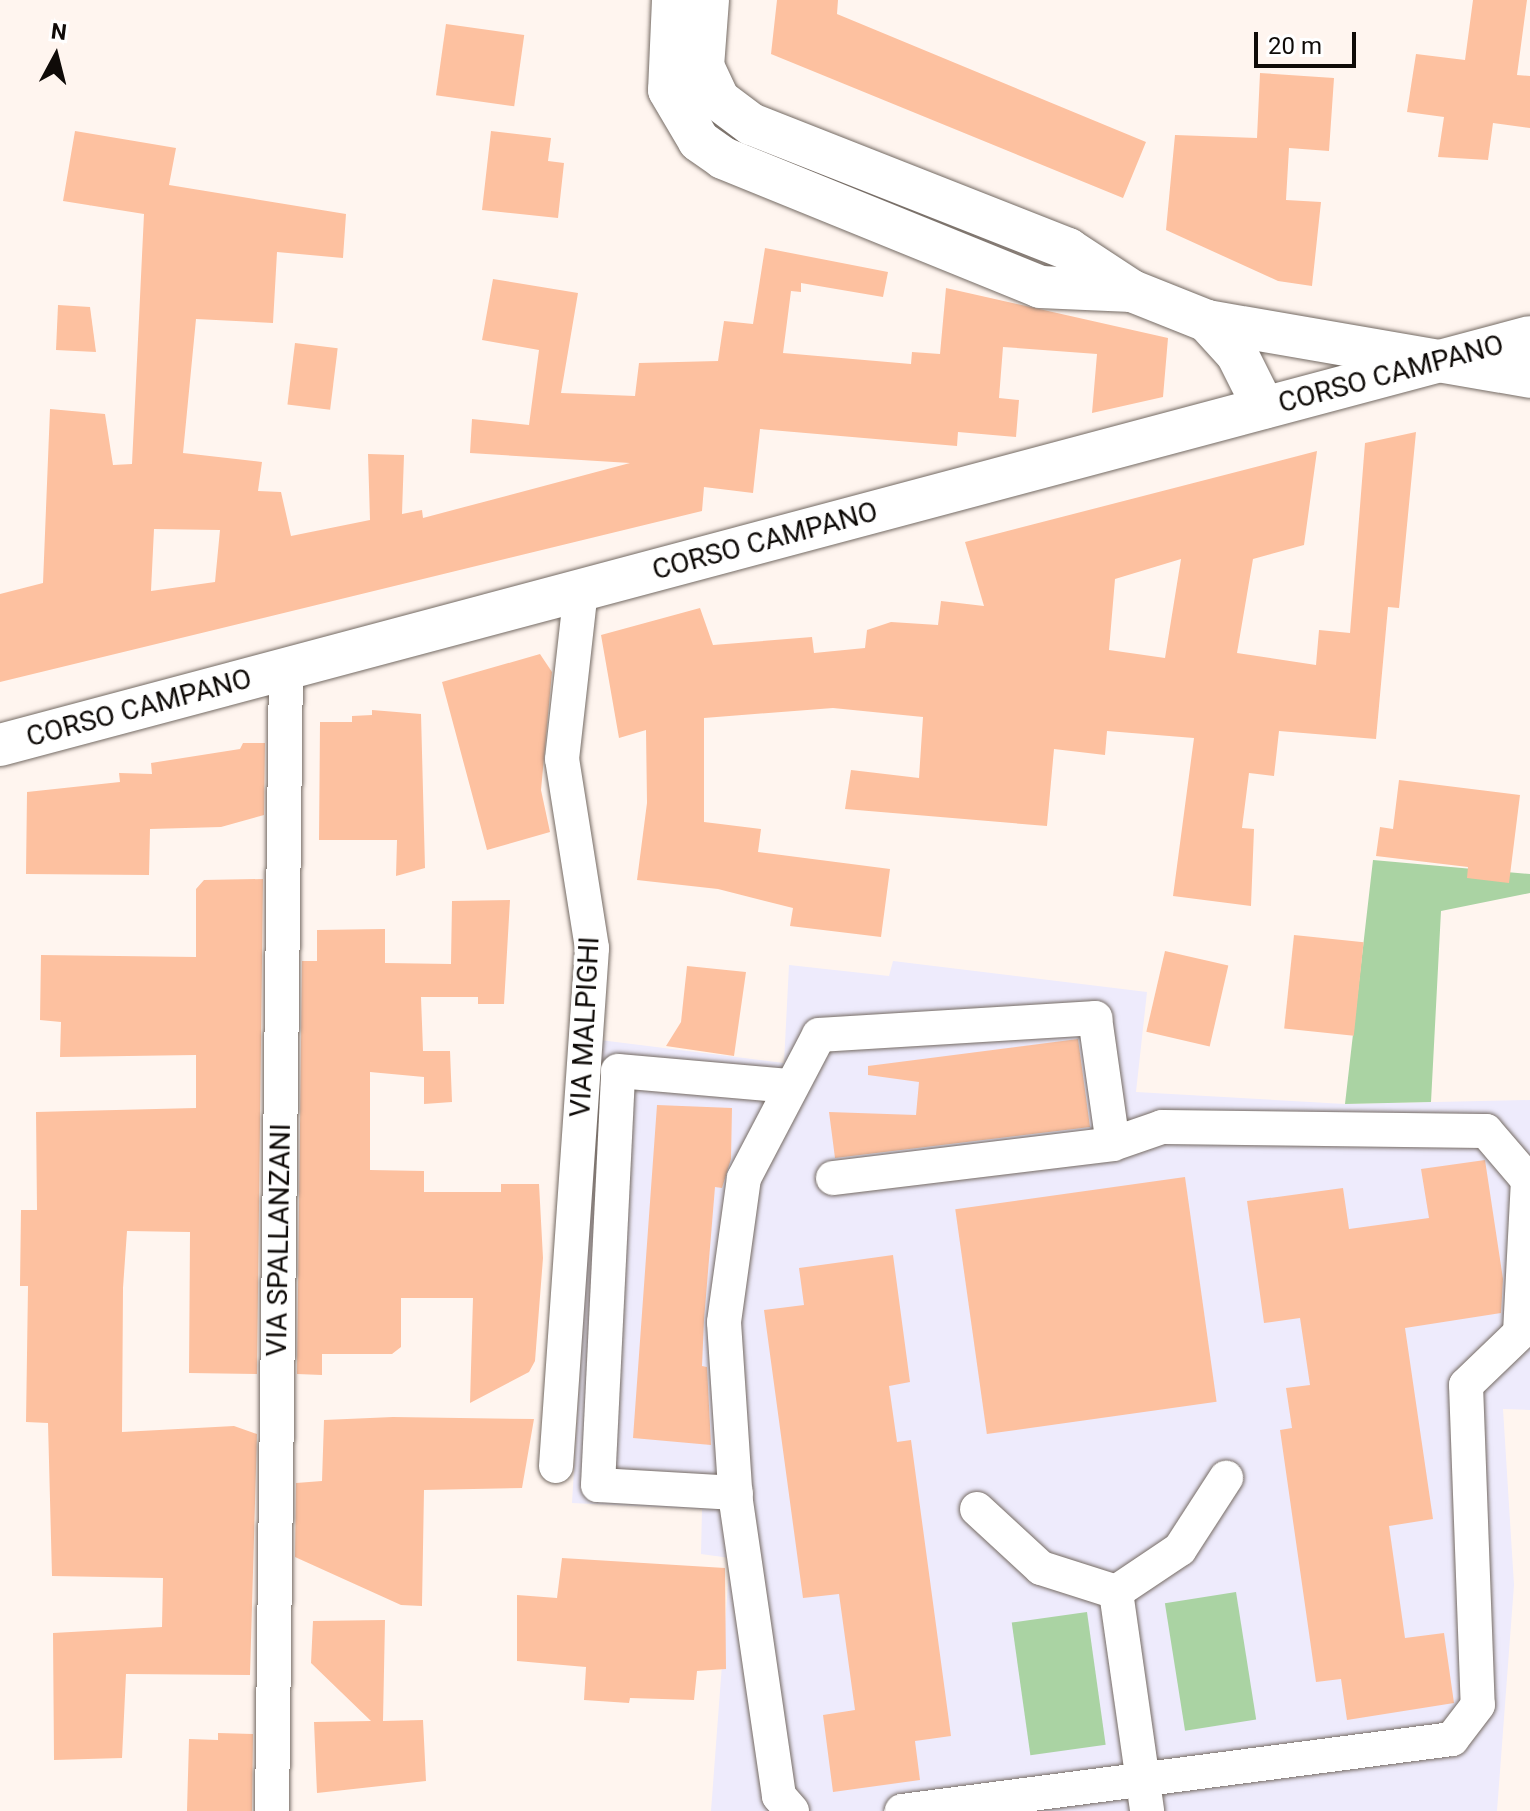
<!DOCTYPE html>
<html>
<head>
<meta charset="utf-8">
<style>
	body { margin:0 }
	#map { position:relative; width:1530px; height:1811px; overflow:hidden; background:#fff5ef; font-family:Roboto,sans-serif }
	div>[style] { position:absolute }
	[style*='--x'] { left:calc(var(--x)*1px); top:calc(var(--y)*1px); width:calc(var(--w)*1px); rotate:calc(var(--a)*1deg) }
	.education>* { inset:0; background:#eeebfc }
	.green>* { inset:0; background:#aad3a3; transform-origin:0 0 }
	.building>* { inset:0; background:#fdc1a0; transform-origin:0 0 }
	.roads { filter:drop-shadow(0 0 2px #756b64) drop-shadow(0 0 2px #756b64) }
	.minor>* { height:34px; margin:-17px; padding:0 17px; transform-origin:17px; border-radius:17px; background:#fff }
	.major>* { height:42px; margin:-21px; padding:0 21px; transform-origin:21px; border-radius:21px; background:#fff }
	span { translate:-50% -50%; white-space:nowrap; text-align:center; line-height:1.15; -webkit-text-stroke:7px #fff; paint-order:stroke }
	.street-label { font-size:28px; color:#0f0b08 }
	.north { position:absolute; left:16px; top:16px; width:80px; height:80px; -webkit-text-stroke:6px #fff; paint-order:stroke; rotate:7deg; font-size:22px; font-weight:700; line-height:32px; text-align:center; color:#0f0b08 }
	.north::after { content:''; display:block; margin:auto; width:28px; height:36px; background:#0f0b08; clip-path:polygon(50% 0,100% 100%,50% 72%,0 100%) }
	.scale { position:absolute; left:1254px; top:32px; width:102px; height:36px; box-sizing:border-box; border:4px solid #0f0b08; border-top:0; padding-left:10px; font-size:24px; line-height:28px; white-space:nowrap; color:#0f0b08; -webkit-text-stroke:6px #fff; paint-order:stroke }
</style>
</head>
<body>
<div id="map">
	<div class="education">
		<div style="clip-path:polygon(893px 961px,1147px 992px,1136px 1092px,1345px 1104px,1530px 1100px,1530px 1410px,1503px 1409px,1514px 1585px,1497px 1811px,711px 1811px,730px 1558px,701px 1554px,702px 1509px,572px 1503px,600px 1040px,784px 1063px,789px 965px,889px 976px)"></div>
	</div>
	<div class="green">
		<div style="clip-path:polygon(1373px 860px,1530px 874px,1530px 893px,1441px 911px,1431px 1102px,1345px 1104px)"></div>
		<div style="left:1236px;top:1592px;width:129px;height:72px;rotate:81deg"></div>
		<div style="left:1087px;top:1612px;width:134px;height:76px;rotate:82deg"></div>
	</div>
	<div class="building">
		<div style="clip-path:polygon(777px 0,838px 0,837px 14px,1146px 142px,1123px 198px,771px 54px)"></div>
		<div style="clip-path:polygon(1473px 0,1527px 0,1517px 75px,1530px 76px,1530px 128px,1493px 123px,1488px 160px,1438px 157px,1444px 117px,1407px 112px,1416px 54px,1465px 60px)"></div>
		<div style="left:446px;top:24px;width:79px;height:72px;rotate:8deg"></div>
		<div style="clip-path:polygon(1260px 73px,1334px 78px,1329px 151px,1289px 148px,1286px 200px,1321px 202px,1312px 286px,1278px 281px,1166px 230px,1175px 135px,1257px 138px)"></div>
		<div style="clip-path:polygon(evenodd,75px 131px,176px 148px,169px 185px,346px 214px,343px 258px,277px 252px,273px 323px,196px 319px,183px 453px,262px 462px,258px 491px,281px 492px,291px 536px,370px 520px,368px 454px,404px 455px,402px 514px,422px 510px,423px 518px,630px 463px,470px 453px,472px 419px,529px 425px,539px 350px,482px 340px,493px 279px,578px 293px,561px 393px,635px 396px,639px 363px,718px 361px,724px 321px,753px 324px,765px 248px,888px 272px,883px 297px,801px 283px,801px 292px,791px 291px,783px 353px,911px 364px,912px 352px,940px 354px,946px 288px,1168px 338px,1163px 397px,1092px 413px,1097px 354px,1003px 347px,999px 398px,1019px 400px,1016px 437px,958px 432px,957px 446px,760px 429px,753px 493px,704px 487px,702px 511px,0 682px,0 594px,43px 583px,50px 409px,105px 414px,113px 465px,132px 464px,144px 214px,63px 201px,75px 131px,154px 529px,220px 530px,215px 582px,151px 591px,154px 529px)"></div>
		<div style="clip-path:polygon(491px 131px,551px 138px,548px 161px,564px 163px,558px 218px,482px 210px)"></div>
		<div style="clip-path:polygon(58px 305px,90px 307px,96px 352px,56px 350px)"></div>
		<div style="left:295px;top:343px;width:43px;height:62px;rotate:7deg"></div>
		<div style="clip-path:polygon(evenodd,1416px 432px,1399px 608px,1388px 607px,1376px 739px,1279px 731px,1274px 776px,1249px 773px,1242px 828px,1254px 829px,1251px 906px,1173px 896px,1194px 738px,1107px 731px,1105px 755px,1054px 749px,1047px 826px,845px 809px,851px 770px,919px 778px,923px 717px,833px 708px,704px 718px,704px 822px,761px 829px,758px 852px,890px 869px,881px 937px,790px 926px,793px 908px,718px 889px,637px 880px,647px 803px,646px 730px,619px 738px,601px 635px,700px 608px,713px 645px,812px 637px,814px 653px,865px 648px,867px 630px,891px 622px,938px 625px,941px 601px,984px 606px,965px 542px,1317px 451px,1304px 545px,1253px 559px,1237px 653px,1316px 665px,1319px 630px,1350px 633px,1365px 443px,1416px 432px,1181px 559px,1165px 658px,1109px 650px,1115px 579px,1181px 559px)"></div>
		<div style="clip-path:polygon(540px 654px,552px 672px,541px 790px,550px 832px,487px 850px,442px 682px)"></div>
		<div style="clip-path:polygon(372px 710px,421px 714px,425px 868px,396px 876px,397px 840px,319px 840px,320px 722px,352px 722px,352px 716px,372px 715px)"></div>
		<div style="clip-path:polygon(243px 743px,265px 743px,264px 815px,221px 827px,150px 829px,149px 875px,26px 874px,27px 792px,120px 782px,119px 773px,152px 774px,151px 763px,240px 749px)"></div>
		<div style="clip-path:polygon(1399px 780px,1520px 795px,1509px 883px,1467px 878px,1468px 867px,1376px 856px,1380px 827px,1393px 829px)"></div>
		<div style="clip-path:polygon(263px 879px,257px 1374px,189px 1373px,190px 1232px,127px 1231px,123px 1288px,122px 1432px,234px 1426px,257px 1434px,250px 1675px,126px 1674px,122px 1758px,54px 1760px,53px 1633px,162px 1627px,163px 1578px,52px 1576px,48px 1423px,26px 1422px,28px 1286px,20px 1286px,21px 1210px,37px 1210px,36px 1112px,196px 1108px,196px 1055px,60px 1057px,61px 1022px,40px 1020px,41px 955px,196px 957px,196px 889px,204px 880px)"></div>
		<div style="clip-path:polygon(510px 900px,504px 1004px,478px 1004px,478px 997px,421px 997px,423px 1051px,450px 1051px,452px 1102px,424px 1104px,424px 1077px,370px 1072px,370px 1170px,424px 1171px,424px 1192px,501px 1192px,501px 1184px,539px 1184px,543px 1258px,535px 1361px,529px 1372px,470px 1403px,473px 1298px,401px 1298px,401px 1347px,392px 1354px,322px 1354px,322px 1375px,297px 1374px,302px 961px,317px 961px,317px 930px,385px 929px,385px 963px,451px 964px,452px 901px)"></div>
		<div style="left:1294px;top:935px;width:70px;height:94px;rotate:6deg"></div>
		<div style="left:1165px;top:951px;width:65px;height:83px;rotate:13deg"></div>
		<div style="clip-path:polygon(687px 966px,746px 972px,734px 1056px,666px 1046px,681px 1022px)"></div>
		<div style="clip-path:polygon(1078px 1039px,1090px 1127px,835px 1158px,829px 1112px,916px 1115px,919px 1082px,868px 1075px,868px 1066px)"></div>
		<div style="clip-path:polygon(657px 1105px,732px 1108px,731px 1159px,722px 1188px,715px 1187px,704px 1320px,702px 1366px,707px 1367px,711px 1445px,633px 1438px)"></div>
		<div style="clip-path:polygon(1485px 1160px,1503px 1279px,1501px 1313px,1405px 1328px,1433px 1519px,1389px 1526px,1405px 1638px,1444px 1633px,1454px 1703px,1347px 1720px,1341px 1679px,1316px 1682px,1280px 1430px,1292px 1428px,1286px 1388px,1310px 1385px,1300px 1318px,1264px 1323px,1247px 1201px,1343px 1188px,1349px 1229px,1429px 1218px,1421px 1169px)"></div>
		<div style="left:1185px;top:1177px;width:227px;height:232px;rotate:82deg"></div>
		<div style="clip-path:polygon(893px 1255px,910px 1382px,889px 1386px,897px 1442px,911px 1440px,951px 1736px,915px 1741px,920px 1780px,833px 1792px,823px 1715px,855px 1710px,839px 1594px,803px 1598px,764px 1310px,804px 1305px,799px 1268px)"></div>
		<div style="clip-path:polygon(393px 1417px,534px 1419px,522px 1488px,424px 1490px,422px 1606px,401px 1605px,295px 1557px,296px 1483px,322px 1481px,324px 1420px)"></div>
		<div style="clip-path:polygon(562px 1558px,725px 1568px,726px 1669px,697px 1671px,694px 1700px,630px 1698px,629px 1703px,584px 1700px,586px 1667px,517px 1661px,517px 1595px,557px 1598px)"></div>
		<div style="clip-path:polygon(385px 1620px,383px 1721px,423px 1720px,426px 1781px,317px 1793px,314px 1722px,371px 1721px,311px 1663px,313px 1621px)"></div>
		<div style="clip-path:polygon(218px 1733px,253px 1734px,252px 1811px,187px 1811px,189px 1739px,218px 1740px)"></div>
	</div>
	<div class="roads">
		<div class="minor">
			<div style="--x:833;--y:1178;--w:282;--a:-6.9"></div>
			<div style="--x:556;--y:1466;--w:519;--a:-86.02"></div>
			<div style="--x:592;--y:948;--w:191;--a:-99"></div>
			<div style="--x:562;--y:759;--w:170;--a:-83.6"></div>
			<div style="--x:736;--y:1493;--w:138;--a:-176.7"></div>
			<div style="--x:598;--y:1485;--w:414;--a:-87.2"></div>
			<div style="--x:618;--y:1071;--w:174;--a:5"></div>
			<div style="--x:977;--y:1509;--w:87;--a:42.7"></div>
			<div style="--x:1041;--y:1568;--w:79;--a:17.7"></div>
			<div style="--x:1116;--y:1592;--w:221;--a:81.9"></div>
			<div style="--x:1116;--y:1592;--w:77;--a:-33.9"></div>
			<div style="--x:1180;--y:1549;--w:85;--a:-57.1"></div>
			<div style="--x:272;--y:1811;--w:1142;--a:-89.3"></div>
			<div style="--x:792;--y:1811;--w:20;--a:-131"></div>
			<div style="--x:779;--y:1796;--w:296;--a:-98.3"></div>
			<div style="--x:736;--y:1503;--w:181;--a:-93.8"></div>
			<div style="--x:724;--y:1322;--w:145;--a:-82.1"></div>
			<div style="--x:744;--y:1178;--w:161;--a:-62.3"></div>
			<div style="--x:819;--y:1035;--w:277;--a:-3.5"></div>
			<div style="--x:1095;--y:1018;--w:127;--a:81.9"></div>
			<div style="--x:1113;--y:1144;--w:52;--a:-19.1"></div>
			<div style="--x:1162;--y:1127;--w:324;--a:0.7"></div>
			<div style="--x:1486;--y:1131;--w:65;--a:49.4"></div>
			<div style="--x:1528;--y:1180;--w:153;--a:93"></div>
			<div style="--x:1520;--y:1333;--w:75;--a:136.1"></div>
			<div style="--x:1466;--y:1385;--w:320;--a:87.9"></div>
			<div style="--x:1478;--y:1705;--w:43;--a:127.4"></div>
			<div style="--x:1452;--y:1739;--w:555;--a:172.54"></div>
		</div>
		<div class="major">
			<div style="--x:673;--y:0;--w:90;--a:92.5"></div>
			<div style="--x:669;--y:90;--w:59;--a:59.5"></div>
			<div style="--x:699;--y:141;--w:29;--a:35"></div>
			<div style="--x:723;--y:158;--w:342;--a:22.1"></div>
			<div style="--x:1040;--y:287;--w:92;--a:2.5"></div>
			<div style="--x:708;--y:0;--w:66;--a:94.3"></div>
			<div style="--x:703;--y:66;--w:38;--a:65"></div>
			<div style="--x:719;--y:100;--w:40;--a:37"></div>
			<div style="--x:751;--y:124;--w:341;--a:21.5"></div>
			<div style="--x:1068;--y:249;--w:77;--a:33.3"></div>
			<div style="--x:1132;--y:291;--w:81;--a:21.8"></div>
			<div style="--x:1207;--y:321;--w:328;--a:9.8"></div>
			<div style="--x:1207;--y:321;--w:45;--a:47.7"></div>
			<div style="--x:1237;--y:354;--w:60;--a:63.4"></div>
			<div style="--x:0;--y:745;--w:1583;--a:-14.93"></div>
		</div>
	</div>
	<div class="street-label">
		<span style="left:1391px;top:374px;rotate:-15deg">CORSO CAMPANO</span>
		<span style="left:765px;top:541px;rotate:-15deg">CORSO CAMPANO</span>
		<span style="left:139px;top:708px;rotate:-15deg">CORSO CAMPANO</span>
		<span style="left:585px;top:1027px;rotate:-87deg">VIA MALPIGHI</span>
		<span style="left:279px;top:1240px;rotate:-89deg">VIA SPALLANZANI</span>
	</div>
	<div class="north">N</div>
	<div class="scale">20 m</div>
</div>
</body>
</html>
